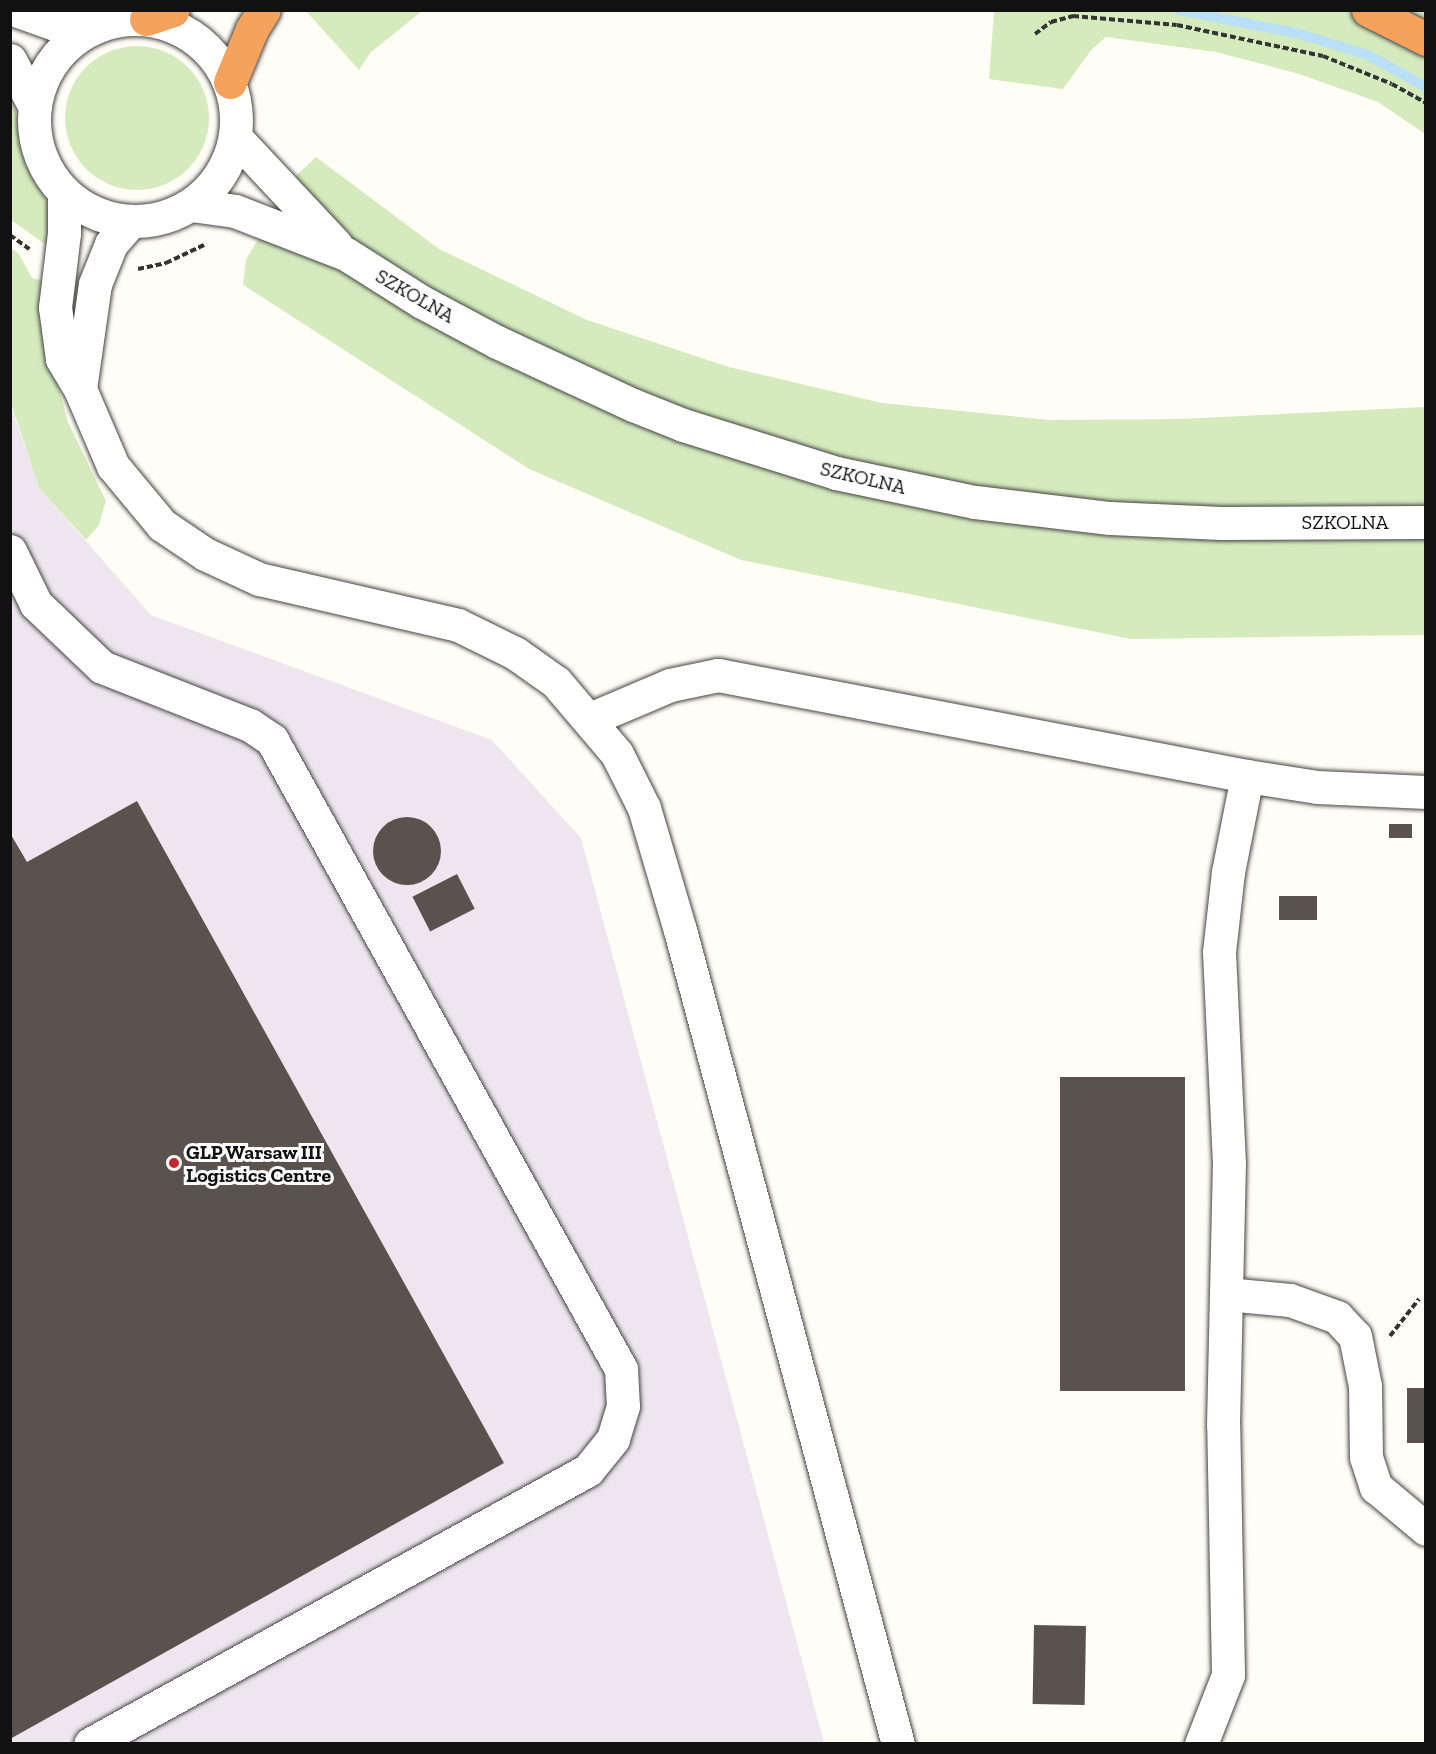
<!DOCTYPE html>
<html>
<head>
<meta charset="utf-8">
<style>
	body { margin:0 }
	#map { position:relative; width:1436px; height:1754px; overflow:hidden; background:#fffdf5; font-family:"Zilla Slab",serif }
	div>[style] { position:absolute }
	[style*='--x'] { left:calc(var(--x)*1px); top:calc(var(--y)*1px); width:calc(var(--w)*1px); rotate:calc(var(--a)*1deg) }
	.industrial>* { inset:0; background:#eee6ef }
	.green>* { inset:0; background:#d5ebbd }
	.round { border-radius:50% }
	.stream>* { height:10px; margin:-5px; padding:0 5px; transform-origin:5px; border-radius:5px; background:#b9e0f7 }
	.building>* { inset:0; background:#5a524d; transform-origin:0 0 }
	.path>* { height:4px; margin-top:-2px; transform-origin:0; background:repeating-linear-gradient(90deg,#333 0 6px,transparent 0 9px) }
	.roads { filter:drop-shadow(0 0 2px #444) drop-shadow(0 0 2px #444) }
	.minor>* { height:33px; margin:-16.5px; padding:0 16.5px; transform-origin:16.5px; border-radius:16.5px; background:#fff }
	.minor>.ring { margin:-16.5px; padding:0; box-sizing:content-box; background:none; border:33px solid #fff; border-radius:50% }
	.highway>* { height:33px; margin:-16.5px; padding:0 16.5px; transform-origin:16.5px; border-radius:16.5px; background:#f5a25d }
	.dots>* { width:16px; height:16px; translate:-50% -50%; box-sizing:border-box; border:3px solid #fff; border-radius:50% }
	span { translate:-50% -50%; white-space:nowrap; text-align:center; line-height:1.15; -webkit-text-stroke:6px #fff; paint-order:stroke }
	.street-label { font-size:20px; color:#111 }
	.poi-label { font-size:20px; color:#111; font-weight:700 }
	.left { translate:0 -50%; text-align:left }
	.frame { position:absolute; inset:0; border:12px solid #111; pointer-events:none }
</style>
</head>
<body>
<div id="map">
	<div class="industrial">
		<div style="clip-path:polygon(10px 404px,39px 488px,151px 615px,492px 740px,581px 838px,824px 1743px,11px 1743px)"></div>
	</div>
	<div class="green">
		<div style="clip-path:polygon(306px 11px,422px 11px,370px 53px,359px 70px)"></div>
		<div style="clip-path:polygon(994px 11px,1425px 11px,1425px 134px,1378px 102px,1299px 74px,1216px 52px,1106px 37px,1092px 49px,1063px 89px,989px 79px)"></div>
		<div class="round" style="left:65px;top:46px;width:144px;height:144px"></div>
		<div style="clip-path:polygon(10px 81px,23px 150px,51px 209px,52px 249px,11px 220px)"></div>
		<div style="clip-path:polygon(316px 157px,439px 249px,587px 320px,729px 367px,882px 403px,1049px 420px,1180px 419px,1425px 407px,1425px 635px,1131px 639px,741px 560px,529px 469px,243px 285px,246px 259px,298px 174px)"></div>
		<div style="clip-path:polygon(10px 247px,19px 254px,32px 278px,49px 282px,57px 381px,68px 422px,106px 501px,99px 525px,86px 540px,39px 488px,11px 404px)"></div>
	</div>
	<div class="stream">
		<div style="--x:1179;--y:10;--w:123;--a:11.2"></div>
		<div style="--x:1300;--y:34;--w:71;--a:17.2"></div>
		<div style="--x:1368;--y:55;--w:66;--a:28.9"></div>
	</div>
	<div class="building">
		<div style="clip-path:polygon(137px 801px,504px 1463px,10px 1739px,10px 833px,27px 862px)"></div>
		<div class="round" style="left:373px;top:817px;width:68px;height:68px"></div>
		<div style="left:1389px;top:824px;width:23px;height:14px"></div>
		<div style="left:457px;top:874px;width:39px;height:50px;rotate:63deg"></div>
		<div style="left:1279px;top:896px;width:38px;height:24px"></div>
		<div style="left:1060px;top:1077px;width:125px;height:314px"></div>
		<div style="left:1407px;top:1388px;width:19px;height:55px"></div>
		<div style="left:1034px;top:1625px;width:52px;height:79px;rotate:1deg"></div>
	</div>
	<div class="path">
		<div style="--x:1035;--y:34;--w:20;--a:-37"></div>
		<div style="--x:1051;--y:22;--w:23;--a:-15"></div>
		<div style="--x:1073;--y:16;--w:104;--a:4.9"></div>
		<div style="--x:1177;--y:25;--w:149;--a:12"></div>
		<div style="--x:1323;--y:56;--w:74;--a:22.1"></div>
		<div style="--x:1392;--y:84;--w:39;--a:29"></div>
		<div style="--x:10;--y:235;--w:24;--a:36"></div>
		<div style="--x:138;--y:269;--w:29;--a:-12"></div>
		<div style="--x:166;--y:263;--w:44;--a:-25.4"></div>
		<div style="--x:1390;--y:1336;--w:47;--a:-51.9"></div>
	</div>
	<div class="roads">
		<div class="minor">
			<div style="--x:15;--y:10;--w:42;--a:19.3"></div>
			<div style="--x:55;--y:24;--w:37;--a:6"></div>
			<div class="ring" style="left:34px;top:19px;width:169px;height:169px"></div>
			<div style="--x:10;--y:60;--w:53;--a:62"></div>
			<div style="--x:235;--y:137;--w:148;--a:46.9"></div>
			<div style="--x:64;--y:192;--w:41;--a:90"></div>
			<div style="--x:64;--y:233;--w:75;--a:96.9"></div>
			<div style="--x:55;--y:307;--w:52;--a:82.3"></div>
			<div style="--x:62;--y:359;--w:35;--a:59"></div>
			<div style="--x:80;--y:389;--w:84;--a:66.8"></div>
			<div style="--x:113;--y:466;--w:77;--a:50.3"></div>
			<div style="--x:162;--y:525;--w:52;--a:34"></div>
			<div style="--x:205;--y:554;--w:60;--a:24.8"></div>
			<div style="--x:259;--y:579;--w:204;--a:13"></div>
			<div style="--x:458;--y:625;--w:64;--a:26.2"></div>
			<div style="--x:515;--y:653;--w:50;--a:35.3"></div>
			<div style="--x:556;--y:682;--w:94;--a:49.7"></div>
			<div style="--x:617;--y:754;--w:60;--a:63.4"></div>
			<div style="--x:644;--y:808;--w:127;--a:73.6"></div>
			<div style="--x:680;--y:930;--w:843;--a:75.01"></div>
			<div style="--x:191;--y:205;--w:44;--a:7.8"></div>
			<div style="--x:235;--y:211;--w:119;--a:21.2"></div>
			<div style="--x:346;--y:254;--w:90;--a:32.3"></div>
			<div style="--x:422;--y:302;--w:85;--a:28.1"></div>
			<div style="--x:497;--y:342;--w:150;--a:24.9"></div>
			<div style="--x:633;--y:405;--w:54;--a:21.8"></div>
			<div style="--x:683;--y:425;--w:160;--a:17.4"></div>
			<div style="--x:836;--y:473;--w:142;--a:11.8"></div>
			<div style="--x:975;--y:502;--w:136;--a:6.8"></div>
			<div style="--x:1110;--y:518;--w:111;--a:2.6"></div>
			<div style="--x:1221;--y:523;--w:205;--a:-0.3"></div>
			<div style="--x:80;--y:389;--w:106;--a:-81.9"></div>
			<div style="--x:95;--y:284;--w:43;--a:-68.2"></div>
			<div style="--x:111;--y:244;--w:30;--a:-49"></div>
			<div style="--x:10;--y:551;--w:59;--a:63.9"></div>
			<div style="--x:36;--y:604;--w:91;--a:43.7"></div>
			<div style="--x:102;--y:667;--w:159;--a:21.4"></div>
			<div style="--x:250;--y:725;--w:27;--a:34"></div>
			<div style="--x:272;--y:740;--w:719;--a:60.98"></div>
			<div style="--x:621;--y:1369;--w:37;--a:87"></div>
			<div style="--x:623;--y:1406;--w:34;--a:107"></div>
			<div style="--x:613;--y:1439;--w:40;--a:129"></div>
			<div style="--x:588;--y:1470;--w:568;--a:151.18"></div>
			<div style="--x:590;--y:719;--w:87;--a:-23"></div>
			<div style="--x:670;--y:685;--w:49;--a:-11.8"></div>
			<div style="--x:718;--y:675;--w:539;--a:10.81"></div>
			<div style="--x:1247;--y:776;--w:71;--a:8.9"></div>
			<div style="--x:1317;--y:787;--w:109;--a:2.6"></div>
			<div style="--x:1226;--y:1294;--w:64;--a:5.4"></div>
			<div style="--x:1290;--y:1300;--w:50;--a:19.9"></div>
			<div style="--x:1337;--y:1317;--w:26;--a:47"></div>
			<div style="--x:1355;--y:1336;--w:51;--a:78.7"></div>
			<div style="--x:1365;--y:1386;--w:71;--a:89.2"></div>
			<div style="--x:1366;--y:1457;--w:32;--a:72"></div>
			<div style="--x:1376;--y:1487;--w:65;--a:40"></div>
			<div style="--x:1201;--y:1744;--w:74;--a:-68.6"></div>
			<div style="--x:1228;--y:1675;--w:250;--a:-91.1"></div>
			<div style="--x:1223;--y:1425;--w:261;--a:-88.7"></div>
			<div style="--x:1229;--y:1164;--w:212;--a:-92.7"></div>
			<div style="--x:1219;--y:952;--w:81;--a:-83.6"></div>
			<div style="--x:1228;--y:872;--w:98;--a:-78.8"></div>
		</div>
		<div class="highway">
			<div style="--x:1368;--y:10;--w:65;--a:26.6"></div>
			<div style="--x:146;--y:19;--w:28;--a:-18"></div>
			<div style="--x:230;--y:82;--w:57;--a:-67.5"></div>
			<div style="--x:252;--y:29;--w:22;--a:-58"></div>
		</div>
	</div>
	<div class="dots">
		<div style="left:174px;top:1163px;background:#c4262e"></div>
	</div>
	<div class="street-label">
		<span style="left:415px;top:296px;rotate:30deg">SZKOLNA</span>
		<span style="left:863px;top:478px;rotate:13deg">SZKOLNA</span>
		<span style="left:1345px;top:522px">SZKOLNA</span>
	</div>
	<div class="poi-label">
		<span class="left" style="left:186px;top:1164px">GLP Warsaw III<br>Logistics Centre</span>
	</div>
	<div class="frame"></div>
</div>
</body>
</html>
